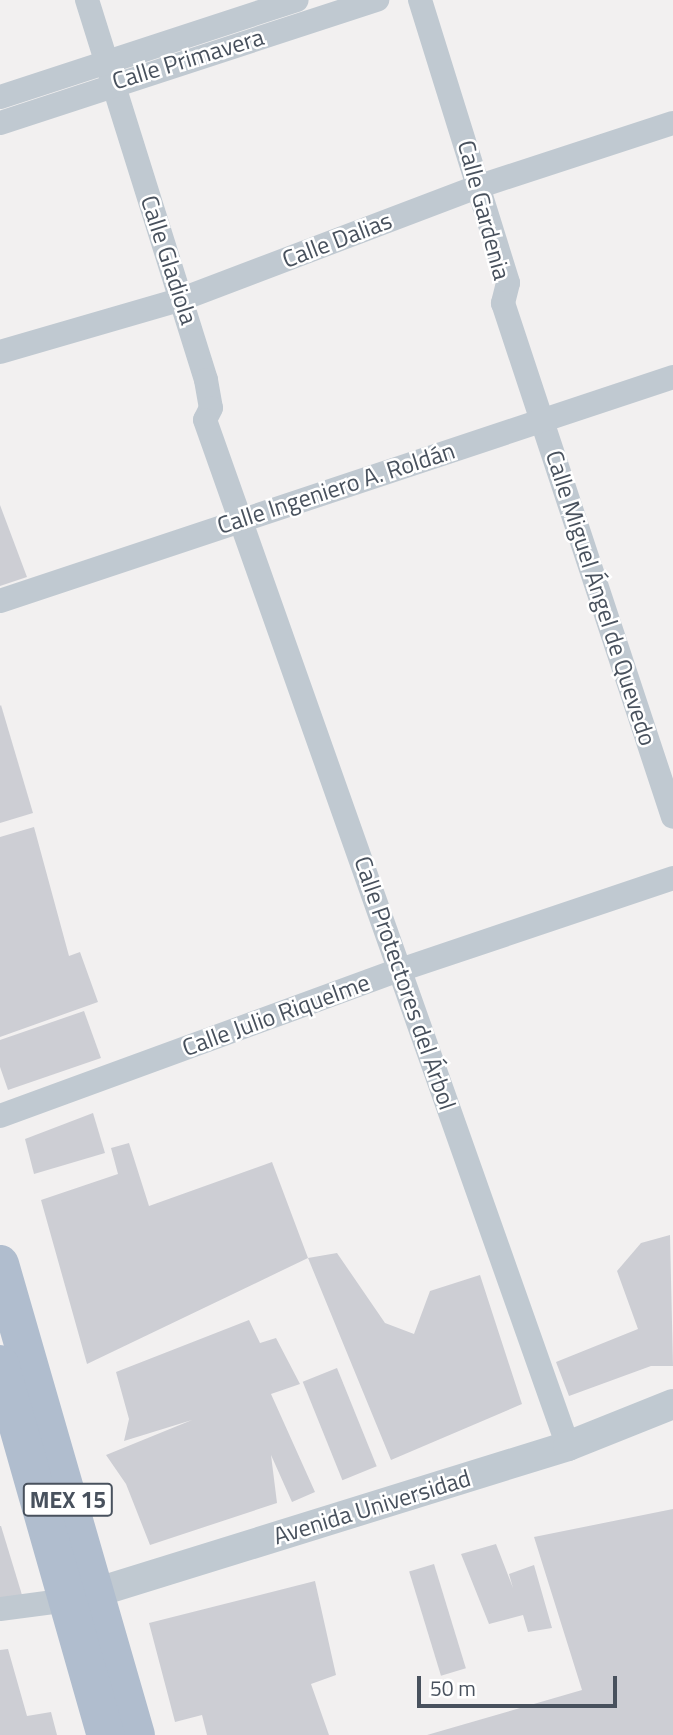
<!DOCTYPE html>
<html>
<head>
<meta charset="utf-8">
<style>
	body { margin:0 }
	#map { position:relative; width:673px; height:1735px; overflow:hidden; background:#f2f0f0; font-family:"Titillium Web",sans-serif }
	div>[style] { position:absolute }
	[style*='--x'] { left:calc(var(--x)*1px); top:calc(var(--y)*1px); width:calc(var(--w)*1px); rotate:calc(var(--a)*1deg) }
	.building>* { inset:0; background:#cdced4; transform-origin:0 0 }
	.minor>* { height:24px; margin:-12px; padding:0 12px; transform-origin:12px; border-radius:12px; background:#c0c9d1 }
	.tertiary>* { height:30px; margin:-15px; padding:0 15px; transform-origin:15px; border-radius:15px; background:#c0c9d1 }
	.primary>* { height:38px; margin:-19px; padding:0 19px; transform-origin:19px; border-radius:19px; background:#b0bdce }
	span { translate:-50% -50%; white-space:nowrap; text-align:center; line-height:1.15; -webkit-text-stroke:5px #fff; paint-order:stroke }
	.shield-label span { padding:2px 5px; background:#fff; border:2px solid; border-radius:5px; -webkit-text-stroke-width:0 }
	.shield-label { font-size:23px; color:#48515d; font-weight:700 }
	.street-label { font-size:24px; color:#48515d }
	.scale { position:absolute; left:417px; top:1676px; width:200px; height:32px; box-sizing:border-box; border:4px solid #48515d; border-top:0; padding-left:9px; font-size:21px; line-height:24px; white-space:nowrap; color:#48515d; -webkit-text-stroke:5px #fff; paint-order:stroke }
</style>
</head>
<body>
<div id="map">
	<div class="building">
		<div style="clip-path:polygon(0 505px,27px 577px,0 586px)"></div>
		<div style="clip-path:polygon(1px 705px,33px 813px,0 823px,0 706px)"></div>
		<div style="clip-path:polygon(34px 827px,69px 956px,80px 952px,98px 1002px,0 1037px,0 837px)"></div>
		<div style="clip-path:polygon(84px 1011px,101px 1058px,8px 1090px,0 1067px,0 1040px)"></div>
		<div style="clip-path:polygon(93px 1113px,105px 1153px,34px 1174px,25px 1139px)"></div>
		<div style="clip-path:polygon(129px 1143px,149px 1206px,272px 1162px,308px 1258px,87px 1364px,41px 1200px,118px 1174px,111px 1148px)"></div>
		<div style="clip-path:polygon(670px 1235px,673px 1366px,651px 1366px,569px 1396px,556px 1362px,638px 1329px,617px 1271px,641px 1243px)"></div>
		<div style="clip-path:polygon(337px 1253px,385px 1323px,414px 1334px,430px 1291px,480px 1275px,522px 1404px,391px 1460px,308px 1258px)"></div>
		<div style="clip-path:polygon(249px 1320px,260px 1343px,276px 1338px,300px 1384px,271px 1394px,315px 1492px,292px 1502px,271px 1455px,277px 1503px,150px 1545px,126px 1484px,106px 1455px,192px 1420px,124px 1441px,129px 1419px,116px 1372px)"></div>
		<div style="left:337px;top:1368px;width:106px;height:37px;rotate:68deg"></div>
		<div style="clip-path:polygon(673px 1509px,673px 1735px,427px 1735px,582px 1690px,534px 1537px)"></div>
		<div style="clip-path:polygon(0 1526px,1px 1526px,22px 1595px,0 1598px)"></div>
		<div style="clip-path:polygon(496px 1544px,513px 1588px,509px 1574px,534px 1565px,552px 1628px,528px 1632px,523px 1615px,489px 1624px,461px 1554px)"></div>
		<div style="left:434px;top:1564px;width:109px;height:26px;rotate:73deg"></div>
		<div style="clip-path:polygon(315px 1581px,336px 1675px,311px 1684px,329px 1735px,207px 1735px,202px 1715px,175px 1722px,149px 1623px)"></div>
		<div style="clip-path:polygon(8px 1649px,27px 1716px,51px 1712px,57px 1735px,0 1735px,0 1650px)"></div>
	</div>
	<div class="minor">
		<div style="--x:87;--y:0;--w:398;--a:72.6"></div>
		<div style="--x:206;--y:380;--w:28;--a:80"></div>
		<div style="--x:211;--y:408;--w:13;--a:117"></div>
		<div style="--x:205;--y:420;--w:1088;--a:70.52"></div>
		<div style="--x:420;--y:0;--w:296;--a:72.7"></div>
		<div style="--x:508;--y:283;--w:21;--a:104"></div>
		<div style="--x:503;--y:303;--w:541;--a:71.7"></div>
		<div style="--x:0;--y:97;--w:312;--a:-18.1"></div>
		<div style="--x:0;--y:123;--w:397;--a:-18.1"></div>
		<div style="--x:0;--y:352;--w:190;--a:-16.2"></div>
		<div style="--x:182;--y:299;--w:319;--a:-20.8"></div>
		<div style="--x:480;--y:186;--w:203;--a:-18.1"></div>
		<div style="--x:0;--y:601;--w:709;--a:-18.41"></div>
		<div style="--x:0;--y:1116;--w:426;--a:-20.1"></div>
		<div style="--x:400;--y:970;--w:288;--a:-18.6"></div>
		<div style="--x:0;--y:1609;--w:69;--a:-7.5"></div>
	</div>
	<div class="tertiary">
		<div style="--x:75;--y:1599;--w:516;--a:-17.24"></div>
		<div style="--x:568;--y:1446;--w:113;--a:-21.8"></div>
	</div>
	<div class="primary">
		<div style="--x:0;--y:1264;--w:490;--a:73.9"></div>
		<div style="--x:0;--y:1364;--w:386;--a:74.1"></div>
	</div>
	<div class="shield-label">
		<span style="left:68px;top:1500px">MEX 15</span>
	</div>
	<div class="street-label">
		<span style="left:188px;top:59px;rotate:-17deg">Calle Primavera</span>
		<span style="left:484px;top:210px;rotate:75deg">Calle Gardenia</span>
		<span style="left:337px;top:240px;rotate:-21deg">Calle Dalias</span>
		<span style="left:169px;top:260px;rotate:72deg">Calle Gladiola</span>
		<span style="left:336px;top:488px;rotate:-18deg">Calle Ingeniero A. Roldán</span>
		<span style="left:601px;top:598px;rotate:72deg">Calle Miguel Ángel de Quevedo</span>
		<span style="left:405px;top:983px;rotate:71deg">Calle Protectores del Árbol</span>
		<span style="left:276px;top:1015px;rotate:-20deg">Calle Julio Riquelme</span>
		<span style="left:372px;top:1507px;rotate:-17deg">Avenida Universidad</span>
	</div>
	<div class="scale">50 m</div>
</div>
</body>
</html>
